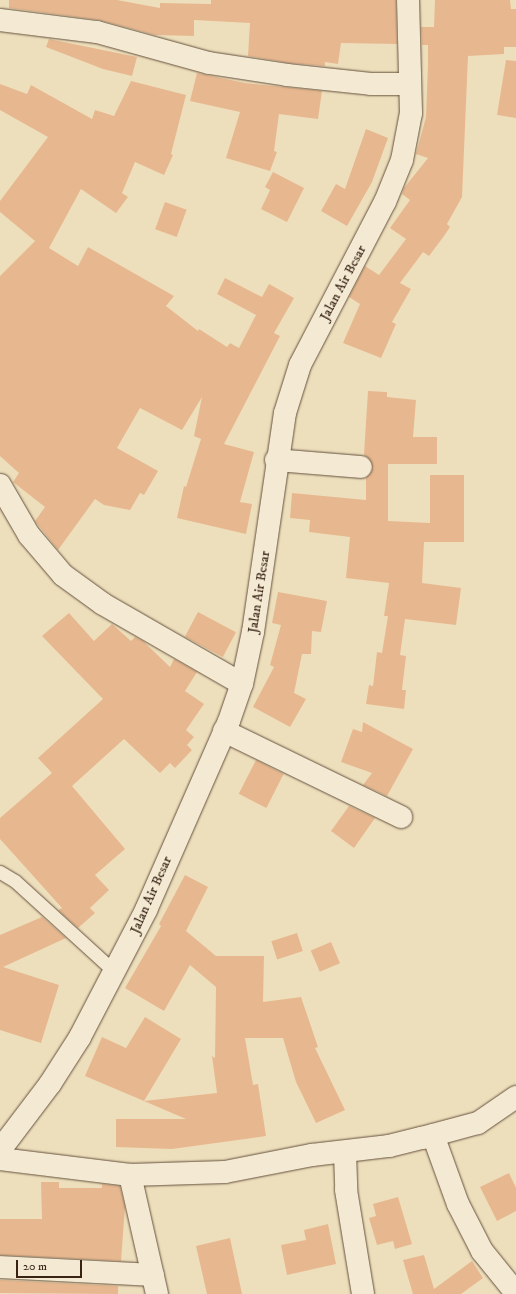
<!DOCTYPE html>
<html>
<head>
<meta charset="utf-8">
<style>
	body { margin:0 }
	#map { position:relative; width:516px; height:1294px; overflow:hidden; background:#eedfbc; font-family:"IM FELL DW Pica",serif }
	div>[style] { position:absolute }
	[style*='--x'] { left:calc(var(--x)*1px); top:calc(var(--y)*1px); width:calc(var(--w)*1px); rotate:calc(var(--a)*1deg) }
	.building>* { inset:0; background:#e7b890; transform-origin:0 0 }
	.roads { filter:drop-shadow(0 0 1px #65513e) drop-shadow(0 0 1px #65513e) }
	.service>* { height:13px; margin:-6.5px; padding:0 6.5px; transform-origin:6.5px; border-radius:6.5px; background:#f4ead3 }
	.minor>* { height:22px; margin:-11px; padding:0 11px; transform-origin:11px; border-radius:11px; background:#f4ead3 }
	.tertiary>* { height:22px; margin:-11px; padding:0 11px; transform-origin:11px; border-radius:11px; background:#f4ead3 }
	span { translate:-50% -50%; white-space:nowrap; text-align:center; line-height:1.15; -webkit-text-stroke:3.5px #f4ead3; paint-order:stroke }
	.street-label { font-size:14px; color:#372214 }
	.scale { position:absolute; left:16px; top:1260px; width:66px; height:18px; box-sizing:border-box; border:2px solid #372214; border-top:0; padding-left:5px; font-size:12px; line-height:14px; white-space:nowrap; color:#372214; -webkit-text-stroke:3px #f4ead3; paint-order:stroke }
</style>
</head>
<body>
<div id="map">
	<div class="building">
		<div style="clip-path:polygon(9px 0,117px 0,160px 8px,160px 3px,211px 4px,211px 0,396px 0,397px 44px,341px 43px,338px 64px,325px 62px,325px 66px,289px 63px,248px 56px,250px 23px,194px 20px,194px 36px,155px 35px,99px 20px,9px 8px)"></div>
		<div style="clip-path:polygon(435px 0,510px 0,511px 9px,516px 9px,516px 47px,504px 47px,504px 54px,468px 56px,462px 197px,447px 224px,450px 227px,444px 236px,429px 256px,423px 252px,400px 283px,411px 289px,392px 322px,396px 324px,381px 358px,343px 343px,360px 304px,349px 297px,365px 266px,379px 275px,406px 239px,390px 228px,410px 200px,402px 194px,404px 188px,428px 158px,416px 154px,426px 117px,428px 64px,428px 45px,422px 45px,421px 27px,434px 27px)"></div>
		<div style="clip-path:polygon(49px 39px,137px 57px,132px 76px,103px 69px,46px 47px)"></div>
		<div style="clip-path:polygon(506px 60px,516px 61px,516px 118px,497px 115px)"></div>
		<div style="clip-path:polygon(197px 73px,245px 83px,322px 91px,318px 119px,279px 114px,274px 151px,277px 152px,270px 171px,226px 158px,240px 112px,190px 101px)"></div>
		<div style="clip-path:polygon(131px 81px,186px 95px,171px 154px,173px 155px,164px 175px,135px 162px,122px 193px,128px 197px,116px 213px,81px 189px,49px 248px,78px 266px,88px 247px,174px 296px,166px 306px,198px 331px,199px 329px,227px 347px,230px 343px,239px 348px,256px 315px,217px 294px,225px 278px,262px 297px,269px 284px,294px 298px,274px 333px,280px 336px,224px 444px,254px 452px,240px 502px,252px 504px,246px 534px,177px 518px,184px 486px,186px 487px,201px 439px,194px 436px,202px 397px,182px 430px,140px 408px,117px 448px,158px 471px,144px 495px,140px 493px,130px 510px,104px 505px,95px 499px,58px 550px,35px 521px,45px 507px,13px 482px,19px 473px,0 456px,0 276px,35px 241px,0 212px,0 201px,48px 137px,0 110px,0 84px,27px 94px,31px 85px,92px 119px,95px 110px,114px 116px)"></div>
		<div style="clip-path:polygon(366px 129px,388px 138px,372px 182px,347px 226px,321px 211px,336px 184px,345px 189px)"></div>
		<div style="clip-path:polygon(273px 172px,304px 188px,287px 222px,261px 209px,270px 190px,265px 187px)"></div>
		<div style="left:165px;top:202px;width:23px;height:29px;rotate:20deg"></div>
		<div style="clip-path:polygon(368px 391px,387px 392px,387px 397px,416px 400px,413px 437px,437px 437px,437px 464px,388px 464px,388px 521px,430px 523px,430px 475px,464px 475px,464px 542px,424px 542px,422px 583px,461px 588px,456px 625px,405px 619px,400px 655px,406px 656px,402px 690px,406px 690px,404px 709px,366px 704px,369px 685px,373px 686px,377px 652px,382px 653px,388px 616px,384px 616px,389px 583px,346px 578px,350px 537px,309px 532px,310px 520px,290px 518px,292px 493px,366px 500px,366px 478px,373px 468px,364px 454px)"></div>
		<div style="clip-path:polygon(278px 592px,327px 601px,321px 632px,312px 631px,311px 654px,302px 654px,294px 693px,306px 699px,290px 727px,253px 707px,274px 667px,270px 665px,281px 625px,272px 623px)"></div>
		<div style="left:198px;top:612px;width:43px;height:28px;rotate:28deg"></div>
		<div style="clip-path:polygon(69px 613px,94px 641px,112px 624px,131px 641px,135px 637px,143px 641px,170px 667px,174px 659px,197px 672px,185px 691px,204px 704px,186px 730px,194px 737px,187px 745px,192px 750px,175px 768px,170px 763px,160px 773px,124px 739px,72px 786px,125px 849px,95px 875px,109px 890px,90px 908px,95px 913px,78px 928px,58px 910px,62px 908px,0 839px,0 818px,52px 773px,38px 758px,103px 699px,42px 636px)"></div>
		<div style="clip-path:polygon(363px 722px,413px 749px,387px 796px,363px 785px,372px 773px,341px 762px,353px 729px,362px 732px)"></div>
		<div style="left:256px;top:760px;width:31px;height:38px;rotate:27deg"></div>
		<div style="clip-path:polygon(349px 806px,375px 818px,354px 848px,331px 831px)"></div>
		<div style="clip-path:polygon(185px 875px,208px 887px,186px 931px,216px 956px,264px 956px,263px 1002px,301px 997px,318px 1047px,315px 1048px,345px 1110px,316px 1123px,296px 1082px,283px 1038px,245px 1038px,253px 1085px,258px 1084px,266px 1136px,172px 1149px,116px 1147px,116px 1119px,186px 1119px,144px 1101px,217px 1093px,212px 1056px,215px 1058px,216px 987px,190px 965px,164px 1011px,125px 988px,161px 926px,159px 924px)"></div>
		<div style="clip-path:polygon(42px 917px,66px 938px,3px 967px,59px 985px,41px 1043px,0 1030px,0 935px)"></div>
		<div style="left:297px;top:933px;width:19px;height:27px;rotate:72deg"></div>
		<div style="left:331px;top:942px;width:23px;height:22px;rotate:67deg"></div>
		<div style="clip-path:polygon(145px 1017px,181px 1039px,144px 1101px,85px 1076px,102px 1037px,126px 1048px)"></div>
		<div style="clip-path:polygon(509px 1173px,516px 1188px,516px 1211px,497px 1221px,480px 1187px)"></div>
		<div style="clip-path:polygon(41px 1182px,59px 1182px,59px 1188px,102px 1188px,102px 1184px,120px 1186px,125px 1207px,121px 1261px,0 1255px,0 1219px,42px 1219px)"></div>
		<div style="clip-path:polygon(398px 1197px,412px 1244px,395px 1249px,393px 1241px,377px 1245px,369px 1218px,376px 1216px,373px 1204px)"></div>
		<div style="clip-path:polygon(328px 1224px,336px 1264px,287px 1275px,281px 1245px,306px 1240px,304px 1230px)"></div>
		<div style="clip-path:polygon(230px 1238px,242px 1294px,207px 1294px,196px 1246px)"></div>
		<div style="clip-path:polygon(424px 1255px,434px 1289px,472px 1261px,483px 1278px,461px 1294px,413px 1294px,403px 1260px)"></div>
		<div style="clip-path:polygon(0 1280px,118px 1286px,118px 1294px,0 1293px)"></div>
	</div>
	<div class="roads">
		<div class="service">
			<div style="--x:0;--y:872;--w:17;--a:31"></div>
			<div style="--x:15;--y:881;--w:134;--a:42.3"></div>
		</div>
		<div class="minor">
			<div style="--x:0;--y:20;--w:98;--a:7.1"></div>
			<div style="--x:97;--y:32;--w:116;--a:15.5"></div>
			<div style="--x:209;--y:63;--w:79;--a:8.7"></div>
			<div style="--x:287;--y:75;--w:84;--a:6.1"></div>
			<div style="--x:371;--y:84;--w:39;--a:0"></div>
			<div style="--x:276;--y:460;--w:85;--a:4.7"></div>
			<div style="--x:0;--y:485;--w:58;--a:59.9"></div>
			<div style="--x:29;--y:535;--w:52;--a:49.6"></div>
			<div style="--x:63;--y:575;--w:49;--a:35.9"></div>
			<div style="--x:103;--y:604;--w:160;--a:29.9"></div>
			<div style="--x:224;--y:731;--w:197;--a:25.9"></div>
			<div style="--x:433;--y:1135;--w:73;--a:70.1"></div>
			<div style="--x:458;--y:1204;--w:53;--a:62.9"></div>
			<div style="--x:482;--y:1251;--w:54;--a:51"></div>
			<div style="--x:345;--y:1153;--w:37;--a:88"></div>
			<div style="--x:346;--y:1190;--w:105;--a:80.7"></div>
			<div style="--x:0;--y:1159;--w:131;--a:7"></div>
			<div style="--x:130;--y:1175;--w:95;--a:-1.8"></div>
			<div style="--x:225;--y:1172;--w:89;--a:-11.1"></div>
			<div style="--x:312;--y:1155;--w:78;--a:-6.7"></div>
			<div style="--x:389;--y:1146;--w:34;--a:-14"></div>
			<div style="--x:422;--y:1138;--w:58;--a:-15"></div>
			<div style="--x:478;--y:1123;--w:46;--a:-34.4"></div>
			<div style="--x:130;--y:1175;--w:122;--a:77.2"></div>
			<div style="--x:0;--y:1267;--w:153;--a:3"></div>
		</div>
		<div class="tertiary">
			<div style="--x:0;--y:1150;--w:83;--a:-52.9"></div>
			<div style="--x:50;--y:1084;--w:56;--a:-57.4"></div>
			<div style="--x:80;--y:1037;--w:143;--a:-62.5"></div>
			<div style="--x:146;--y:910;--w:206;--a:-66.3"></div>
			<div style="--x:229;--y:721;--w:39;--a:-71"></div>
			<div style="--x:242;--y:684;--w:53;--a:-78.1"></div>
			<div style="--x:253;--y:632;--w:221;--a:-81.7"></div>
			<div style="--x:285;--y:413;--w:50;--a:-72.6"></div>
			<div style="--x:300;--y:365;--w:184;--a:-62.5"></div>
			<div style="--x:385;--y:202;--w:45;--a:-68"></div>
			<div style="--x:402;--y:160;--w:48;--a:-79.2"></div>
			<div style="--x:411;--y:113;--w:113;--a:-91.5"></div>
		</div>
	</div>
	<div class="street-label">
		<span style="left:343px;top:283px;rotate:-62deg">Jalan Air Besar</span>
		<span style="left:259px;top:592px;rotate:-81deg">Jalan Air Besar</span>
		<span style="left:151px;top:895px;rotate:-66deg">Jalan Air Besar</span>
	</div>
	<div class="scale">20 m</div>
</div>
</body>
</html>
